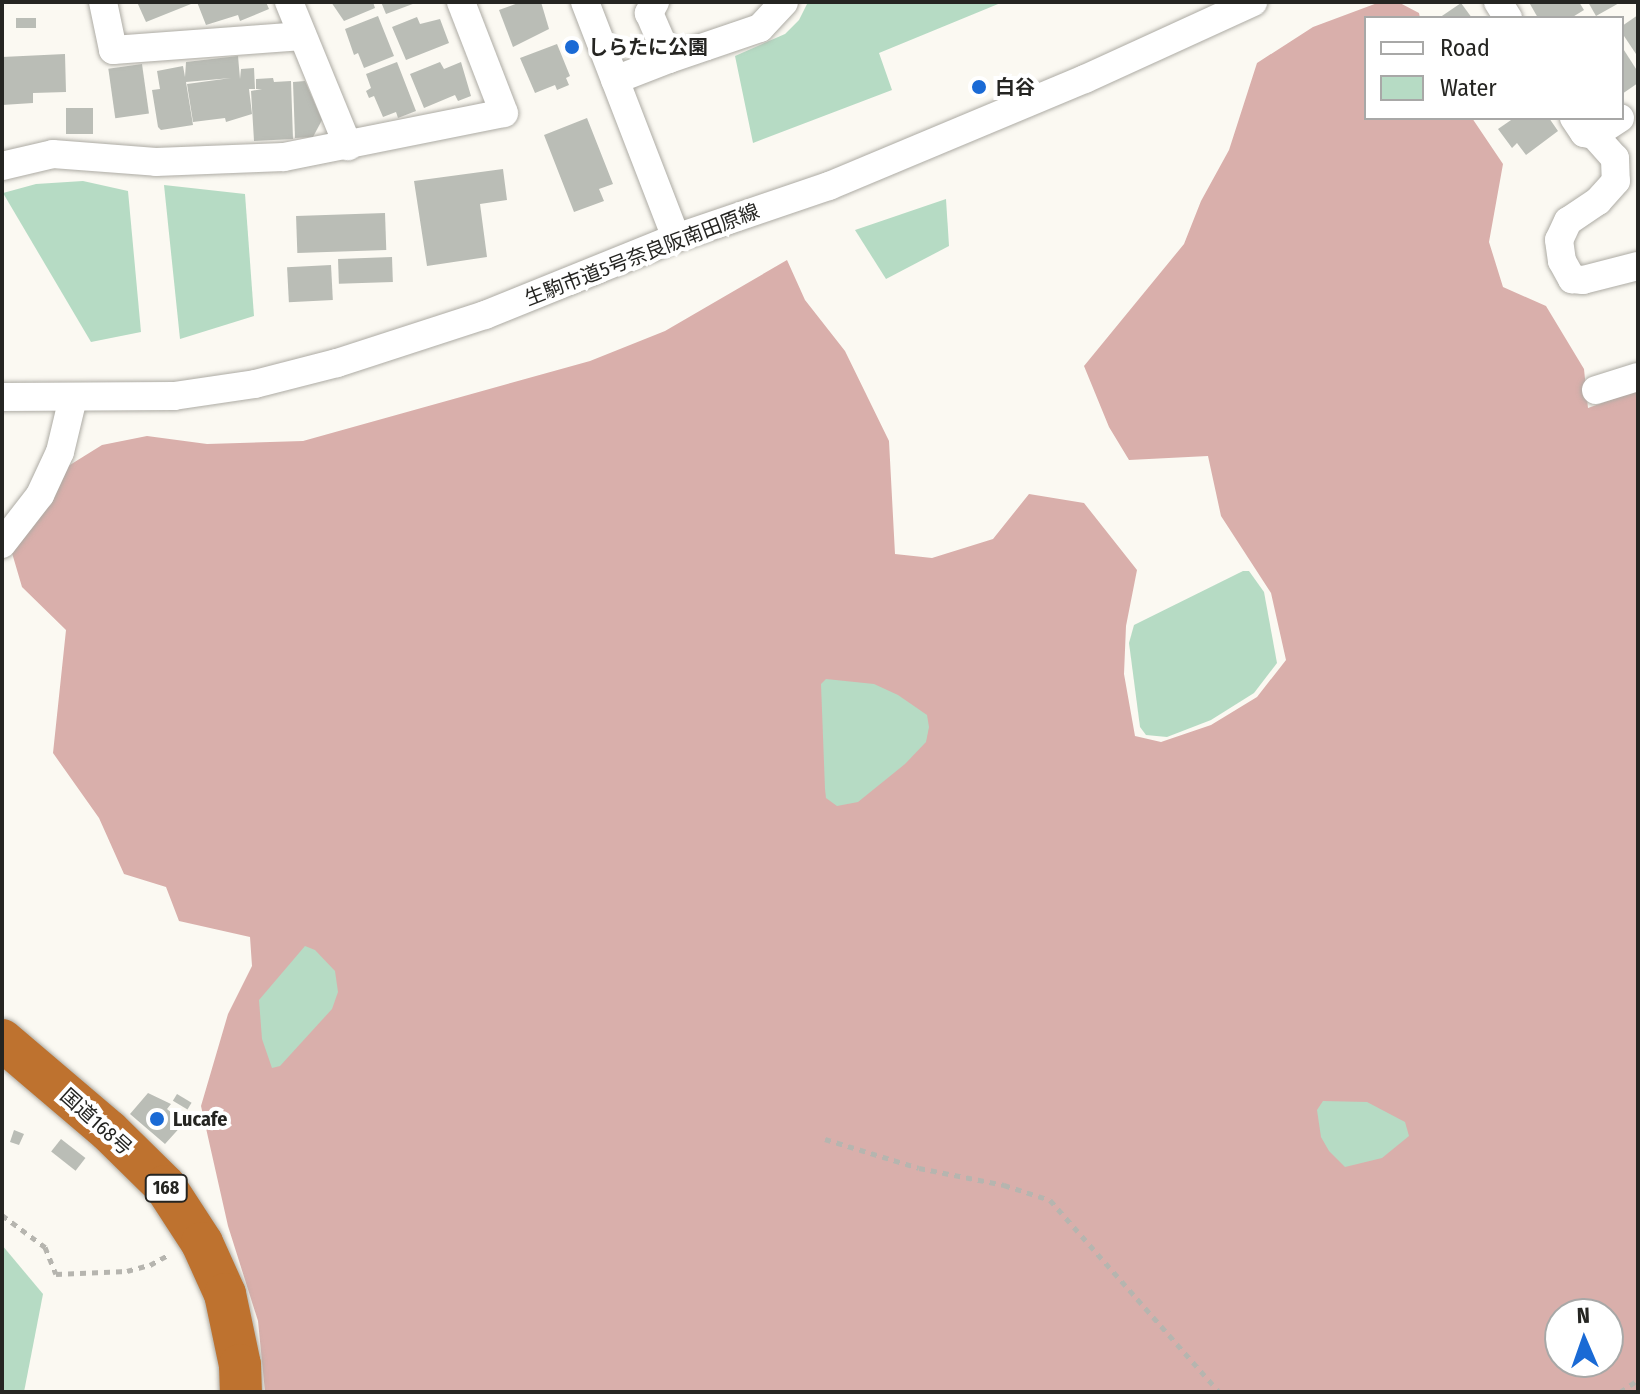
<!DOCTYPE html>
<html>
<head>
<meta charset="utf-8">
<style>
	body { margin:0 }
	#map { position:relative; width:1640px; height:1394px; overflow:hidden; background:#fbf9f2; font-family:"Fira Sans Condensed","Noto Sans JP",sans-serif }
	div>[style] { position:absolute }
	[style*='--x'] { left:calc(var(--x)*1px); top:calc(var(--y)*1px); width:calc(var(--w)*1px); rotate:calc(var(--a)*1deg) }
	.forest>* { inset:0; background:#d9afab }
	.water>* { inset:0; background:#b6dbc4 }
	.building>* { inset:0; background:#babdb6; transform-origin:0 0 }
	.path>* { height:5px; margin-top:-2.5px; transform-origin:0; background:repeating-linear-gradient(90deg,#b6b5af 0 6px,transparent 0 12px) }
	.roads { filter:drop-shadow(0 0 2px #adaba4) drop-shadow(0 0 2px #adaba4) }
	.minor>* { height:28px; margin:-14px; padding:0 14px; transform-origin:14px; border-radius:14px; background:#fff }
	.highway>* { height:42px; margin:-21px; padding:0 21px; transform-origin:21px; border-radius:21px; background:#be722f }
	.dots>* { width:22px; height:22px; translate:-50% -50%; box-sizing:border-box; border:4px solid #fff; border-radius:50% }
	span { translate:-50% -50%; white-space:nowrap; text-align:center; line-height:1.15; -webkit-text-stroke:8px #fff; paint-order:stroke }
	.shield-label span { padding:2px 6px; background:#fff; border:2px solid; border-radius:6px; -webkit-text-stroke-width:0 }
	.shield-label { font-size:18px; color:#252522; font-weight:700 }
	.poi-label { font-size:20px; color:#252522; font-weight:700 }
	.left { translate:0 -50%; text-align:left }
	.street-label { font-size:20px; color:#252522 }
	.frame { position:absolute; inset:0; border:4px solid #252522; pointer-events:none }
	.legend { position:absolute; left:1364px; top:16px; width:260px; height:104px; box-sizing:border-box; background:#fff; border:2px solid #a8a8a7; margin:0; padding:10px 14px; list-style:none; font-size:24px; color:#252522 }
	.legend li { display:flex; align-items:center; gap:16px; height:40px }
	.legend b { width:40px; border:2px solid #a8a8a7 }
	.north { position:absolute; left:1544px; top:1298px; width:80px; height:80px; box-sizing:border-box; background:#fff; border:2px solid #a8a8a7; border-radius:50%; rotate:358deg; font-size:22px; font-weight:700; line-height:32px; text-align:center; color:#252522 }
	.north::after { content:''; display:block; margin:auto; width:28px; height:36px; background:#1a6ad5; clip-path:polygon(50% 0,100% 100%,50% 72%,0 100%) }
</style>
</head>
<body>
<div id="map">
	<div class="forest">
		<div style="clip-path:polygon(evenodd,1380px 2px,1398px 2px,1419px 13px,1420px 18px,1366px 18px,1366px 118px,1472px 118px,1503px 164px,1489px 242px,1503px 287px,1546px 306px,1584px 369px,1588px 408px,1638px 390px,1638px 1392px,265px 1392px,258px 1321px,228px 1226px,201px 1106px,228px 1014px,252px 966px,250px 937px,179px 921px,166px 887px,124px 874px,99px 818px,53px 753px,66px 630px,22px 587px,12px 553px,65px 468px,102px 445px,147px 436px,207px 444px,303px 441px,590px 361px,665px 331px,787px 260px,805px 300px,845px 351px,889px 441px,895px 554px,932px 558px,993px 539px,1029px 494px,1084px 503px,1137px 570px,1126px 626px,1124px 674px,1135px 736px,1161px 742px,1211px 725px,1257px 697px,1286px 660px,1271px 593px,1221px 516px,1208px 456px,1129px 460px,1109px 427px,1084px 366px,1184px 244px,1201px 201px,1229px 150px,1257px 63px,1313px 27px,1380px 2px,1560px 1314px,1608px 1314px,1608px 1362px,1560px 1362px,1560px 1314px)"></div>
	</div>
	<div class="water">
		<div style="clip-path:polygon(808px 2px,1003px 2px,879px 53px,892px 90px,753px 143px,735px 56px,785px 34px,799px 20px)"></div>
		<div style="clip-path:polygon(83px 181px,128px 191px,141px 332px,91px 342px,3px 193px,36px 184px)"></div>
		<div style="clip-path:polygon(164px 185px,245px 194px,254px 316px,180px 339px)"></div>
		<div style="clip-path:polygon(946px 199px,949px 246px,886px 279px,855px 230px)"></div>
		<div style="clip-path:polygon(1243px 571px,1249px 571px,1264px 592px,1277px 663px,1254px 693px,1211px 720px,1167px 737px,1146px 735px,1140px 727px,1129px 643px,1134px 625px)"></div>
		<div style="clip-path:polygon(826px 679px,874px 684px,898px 695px,927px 715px,929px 727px,926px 742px,905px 764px,858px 802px,837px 806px,826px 798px,825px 789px,821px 684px)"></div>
		<div style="clip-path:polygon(305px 946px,315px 950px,335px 971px,338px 992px,332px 1009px,280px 1066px,272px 1068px,262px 1039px,259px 1000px)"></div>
		<div style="clip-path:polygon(1323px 1101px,1367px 1102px,1405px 1122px,1409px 1136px,1382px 1158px,1345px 1167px,1329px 1151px,1321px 1137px,1317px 1110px)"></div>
		<div style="clip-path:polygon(2px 1245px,43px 1294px,24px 1392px,2px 1392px)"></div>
	</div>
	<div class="building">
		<div style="clip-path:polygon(137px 2px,196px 2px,146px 22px)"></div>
		<div style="clip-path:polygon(197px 2px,266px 2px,269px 9px,240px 21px,238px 15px,206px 25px)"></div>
		<div style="clip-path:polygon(331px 2px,373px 2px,375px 8px,344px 21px)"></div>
		<div style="clip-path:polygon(381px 2px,418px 2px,386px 14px)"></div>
		<div style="clip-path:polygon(521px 2px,541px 2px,549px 29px,513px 47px,499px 10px)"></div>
		<div style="clip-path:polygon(1533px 2px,1579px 2px,1584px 10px,1571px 18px,1538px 18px,1530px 4px)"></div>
		<div style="clip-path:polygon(1588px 2px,1621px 2px,1596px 16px)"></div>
		<div style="clip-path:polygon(1461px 3px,1472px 18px,1439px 18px)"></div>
		<div style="clip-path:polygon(1638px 15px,1638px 57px,1622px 33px,1622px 26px)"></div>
		<div style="clip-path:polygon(378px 16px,394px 56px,364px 68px,358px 53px,354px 55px,345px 29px)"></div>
		<div style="clip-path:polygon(417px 17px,420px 24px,440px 19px,449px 43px,406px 60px,392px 27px)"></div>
		<div style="left:16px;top:18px;width:20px;height:10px"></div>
		<div style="clip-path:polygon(557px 44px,570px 76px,566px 78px,569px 85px,557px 90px,555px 85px,535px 93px,520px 58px)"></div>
		<div style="clip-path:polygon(1622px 47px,1638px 72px,1638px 83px,1622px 94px)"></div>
		<div style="clip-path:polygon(65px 54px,66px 92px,33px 93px,33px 103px,2px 105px,2px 57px)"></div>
		<div style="clip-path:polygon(238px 56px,240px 79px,241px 69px,254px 68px,255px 89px,249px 89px,252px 114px,226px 122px,225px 118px,193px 122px,187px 84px,231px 78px,186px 82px,193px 125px,161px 130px,158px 127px,152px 90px,160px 89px,157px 71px,183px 66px,185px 77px,186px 62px)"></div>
		<div style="clip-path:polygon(397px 62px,416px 111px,398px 118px,396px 112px,383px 117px,374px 96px,369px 98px,366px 91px,371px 88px,366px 74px)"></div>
		<div style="clip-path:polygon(440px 62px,444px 69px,461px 62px,471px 96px,458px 101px,455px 95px,424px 108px,410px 74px)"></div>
		<div style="left:142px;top:64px;width:50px;height:34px;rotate:82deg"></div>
		<div style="clip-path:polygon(273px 78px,274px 82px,291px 81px,293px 139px,254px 141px,251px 91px,262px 89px,256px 89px,256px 79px)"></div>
		<div style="clip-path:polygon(305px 81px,322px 120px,313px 137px,295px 138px,293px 82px)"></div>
		<div style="left:66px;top:108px;width:27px;height:26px"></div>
		<div style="clip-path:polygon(587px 118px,613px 184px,599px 189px,604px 201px,574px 212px,544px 135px)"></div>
		<div style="clip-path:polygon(1514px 118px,1549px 118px,1558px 131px,1526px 155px,1517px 143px,1512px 148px,1498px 129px)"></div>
		<div style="clip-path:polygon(503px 169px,507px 200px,480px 204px,487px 257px,427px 266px,414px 181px)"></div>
		<div style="left:385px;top:213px;width:37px;height:89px;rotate:88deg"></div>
		<div style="left:392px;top:257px;width:25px;height:54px;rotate:88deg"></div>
		<div style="left:331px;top:265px;width:35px;height:44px;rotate:87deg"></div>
		<div style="clip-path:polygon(148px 1093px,171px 1104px,167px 1109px,184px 1123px,165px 1144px,130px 1114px)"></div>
		<div style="left:177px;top:1094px;width:17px;height:8px;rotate:31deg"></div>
		<div style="clip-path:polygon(14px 1130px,24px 1134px,19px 1145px,10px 1142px)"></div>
		<div style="left:61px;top:1139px;width:31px;height:16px;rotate:38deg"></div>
	</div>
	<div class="path">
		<div style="--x:825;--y:1139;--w:98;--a:17.1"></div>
		<div style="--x:919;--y:1168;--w:87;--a:11.3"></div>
		<div style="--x:1004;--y:1185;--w:48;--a:18.1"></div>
		<div style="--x:1050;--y:1200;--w:256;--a:48.6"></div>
		<div style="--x:2;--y:1215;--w:54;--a:36.7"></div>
		<div style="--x:45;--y:1247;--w:29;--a:68"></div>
		<div style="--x:56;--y:1274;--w:71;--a:-2.4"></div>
		<div style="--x:127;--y:1271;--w:24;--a:-15"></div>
		<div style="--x:150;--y:1265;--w:23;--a:-29"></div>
		<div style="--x:1620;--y:1392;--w:22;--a:-34"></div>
	</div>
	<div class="roads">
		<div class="minor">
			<div style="--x:103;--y:2;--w:49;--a:78.2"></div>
			<div style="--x:113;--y:50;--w:190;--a:-4.2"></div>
			<div style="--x:289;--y:2;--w:156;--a:67.7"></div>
			<div style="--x:585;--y:2;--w:253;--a:68.9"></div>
			<div style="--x:655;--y:2;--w:13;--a:119"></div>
			<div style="--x:649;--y:13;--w:50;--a:66.5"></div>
			<div style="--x:669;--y:59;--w:96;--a:-18.8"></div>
			<div style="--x:760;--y:28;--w:35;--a:-47"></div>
			<div style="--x:1498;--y:2;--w:19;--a:58"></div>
			<div style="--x:615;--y:80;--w:58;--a:-21.3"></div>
			<div style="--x:1574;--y:118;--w:18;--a:56"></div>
			<div style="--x:1584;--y:133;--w:10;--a:11"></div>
			<div style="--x:1594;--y:135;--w:31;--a:-33"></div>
			<div style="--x:1594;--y:135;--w:31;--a:48"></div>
			<div style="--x:1615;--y:158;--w:23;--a:88"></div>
			<div style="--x:1616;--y:181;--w:27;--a:132"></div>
			<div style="--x:1598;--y:201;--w:36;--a:146"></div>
			<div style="--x:1568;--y:221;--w:21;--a:115"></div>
			<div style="--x:1559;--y:240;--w:21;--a:82"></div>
			<div style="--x:1562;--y:261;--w:21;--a:61"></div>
			<div style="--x:1572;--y:279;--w:11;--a:5"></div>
			<div style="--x:1583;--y:280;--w:57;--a:-14.3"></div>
			<div style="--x:2;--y:166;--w:52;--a:-13.2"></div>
			<div style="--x:53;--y:154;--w:103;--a:4.4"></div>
			<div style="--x:156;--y:162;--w:128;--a:-2.2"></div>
			<div style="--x:284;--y:157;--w:224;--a:-11.3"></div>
			<div style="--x:504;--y:113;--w:119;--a:-111.2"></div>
			<div style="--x:1596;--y:390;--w:44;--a:-17.2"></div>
			<div style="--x:2;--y:397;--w:172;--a:-0.3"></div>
			<div style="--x:174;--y:396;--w:82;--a:-8.4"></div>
			<div style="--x:255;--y:384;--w:85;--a:-14.4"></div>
			<div style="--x:337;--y:363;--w:156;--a:-18"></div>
			<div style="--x:485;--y:315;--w:206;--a:-22"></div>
			<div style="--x:676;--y:238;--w:162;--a:-18.8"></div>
			<div style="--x:829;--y:186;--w:277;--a:-22.7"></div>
			<div style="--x:1085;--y:79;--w:185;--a:-24.6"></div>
			<div style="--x:2;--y:544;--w:62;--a:-52.2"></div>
			<div style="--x:40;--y:495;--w:47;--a:-65.1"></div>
			<div style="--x:60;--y:452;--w:56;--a:-76.5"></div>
		</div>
		<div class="highway">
			<div style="--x:2;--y:1040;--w:140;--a:40.4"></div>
			<div style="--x:109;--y:1131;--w:78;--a:44.5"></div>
			<div style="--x:165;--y:1186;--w:68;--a:57"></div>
			<div style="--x:202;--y:1243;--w:56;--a:65.7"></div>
			<div style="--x:225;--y:1294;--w:73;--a:78.1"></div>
			<div style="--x:240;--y:1365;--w:27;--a:88"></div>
		</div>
	</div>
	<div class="dots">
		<div style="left:572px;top:47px;background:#1a6ad5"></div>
		<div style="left:979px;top:87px;background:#1a6ad5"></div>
		<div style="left:157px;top:1119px;background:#1a6ad5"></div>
	</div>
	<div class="shield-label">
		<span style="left:166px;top:1188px">168</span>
	</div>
	<div class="poi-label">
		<span class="left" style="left:588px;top:47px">しらたに公園</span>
		<span class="left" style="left:995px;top:87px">白谷</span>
		<span class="left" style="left:173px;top:1119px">Lucafe</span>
	</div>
	<div class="street-label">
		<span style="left:642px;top:255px;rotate:-21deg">生駒市道5号奈良阪南田原線</span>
		<span style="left:96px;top:1122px;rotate:42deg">国道168号</span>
	</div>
	<div class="frame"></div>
	<ul class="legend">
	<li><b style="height:10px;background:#fff"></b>Road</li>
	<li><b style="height:22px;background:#b6dbc4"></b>Water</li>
	</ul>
	<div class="north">N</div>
</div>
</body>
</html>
